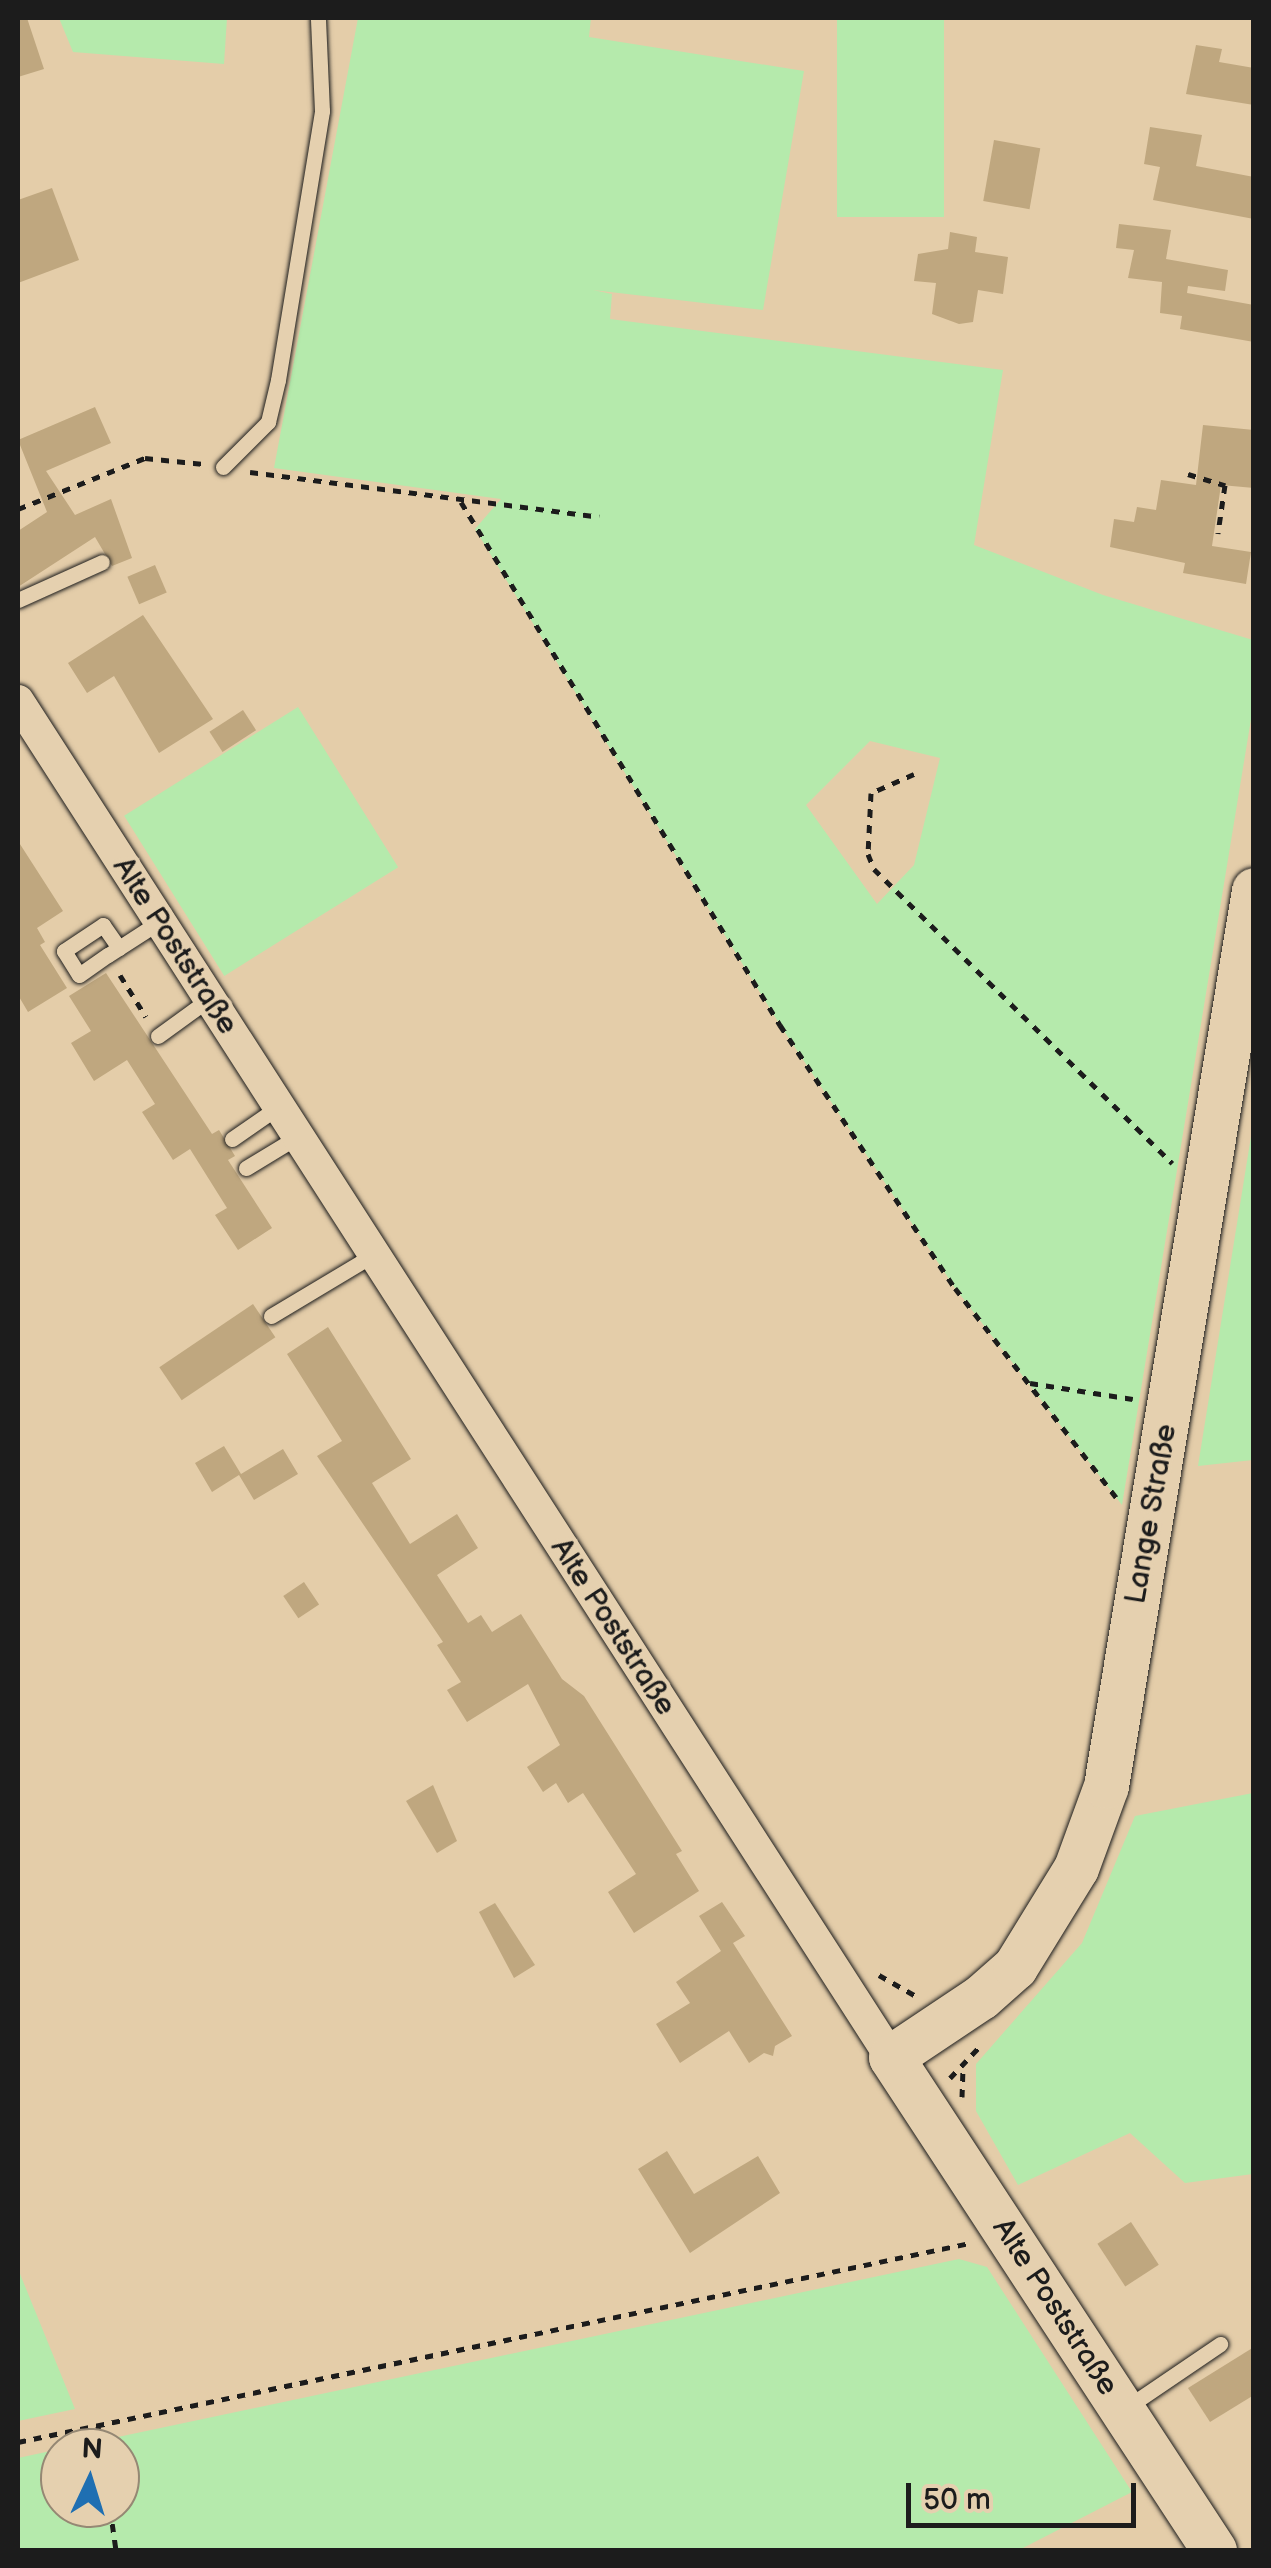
<!DOCTYPE html>
<html>
<head>
<meta charset="utf-8">
<style>
	body { margin:0 }
	#map { position:relative; width:1271px; height:2568px; overflow:hidden; background:#e4cda9; font-family:"Balsamiq Sans",sans-serif }
	div>[style] { position:absolute }
	[style*='--x'] { left:calc(var(--x)*1px); top:calc(var(--y)*1px); width:calc(var(--w)*1px); rotate:calc(var(--a)*1deg) }
	.green>* { inset:0; background:#b5eaac; transform-origin:0 0 }
	.building>* { inset:0; background:#bfa77f; transform-origin:0 0 }
	.path>* { height:5px; margin-top:-2.5px; transform-origin:0; background:repeating-linear-gradient(90deg,#1c1c1c 0 8px,transparent 0 16px) }
	.roads { filter:drop-shadow(0 0 2px #1c1c1c) drop-shadow(0 0 2px #1c1c1c) }
	.lane>* { height:15px; margin:-7.5px; padding:0 7.5px; transform-origin:7.5px; border-radius:7.5px; background:#e5d0af }
	.street>* { height:32px; margin:-16px; padding:0 16px; transform-origin:16px; border-radius:16px; background:#e5d0af }
	.secondary>* { height:45px; margin:-22.5px; padding:0 22.5px; transform-origin:22.5px; border-radius:22.5px; background:#e5d0af }
	span { translate:-50% -50%; white-space:nowrap; text-align:center; line-height:1.15; -webkit-text-stroke:8px #e5d0af; paint-order:stroke }
	.street-label { font-size:30px; color:#1c1c1c }
	.frame { position:absolute; inset:0; border:20px solid #1c1c1c; pointer-events:none }
	.north { position:absolute; left:40px; top:2428px; width:100px; height:100px; box-sizing:border-box; background:#e5d0af; border:2px solid #958874; border-radius:50%; rotate:4deg; font-size:28px; font-weight:700; line-height:40px; text-align:center; color:#1c1c1c }
	.north::after { content:''; display:block; margin:auto; width:35px; height:45px; background:#1f6fb2; clip-path:polygon(50% 0,100% 100%,50% 72%,0 100%) }
	.scale { position:absolute; left:906px; top:2483px; width:230px; height:45px; box-sizing:border-box; border:5px solid #1c1c1c; border-top:0; padding-left:12px; font-size:30px; line-height:35px; white-space:nowrap; color:#1c1c1c; -webkit-text-stroke:8px #e5d0af; paint-order:stroke }
</style>
</head>
<body>
<div id="map">
	<div class="green">
		<div style="clip-path:polygon(59px 18px,227px 18px,224px 64px,73px 52px)"></div>
		<div style="clip-path:polygon(evenodd,358px 18px,591px 18px,589px 37px,804px 71px,763px 310px,593px 290px,612px 294px,610px 319px,1003px 370px,974px 545px,1103px 595px,1253px 640px,1253px 707px,1122px 1505px,955px 1288px,780px 1025px,475px 529px,501px 499px,274px 468px,358px 18px,870px 741px,940px 758px,914px 865px,877px 904px,806px 805px,870px 741px)"></div>
		<div style="left:837px;top:18px;width:107px;height:199px"></div>
		<div style="left:298px;top:707px;width:189px;height:205px;rotate:58deg"></div>
		<div style="clip-path:polygon(1253px 1124px,1253px 1460px,1198px 1466px)"></div>
		<div style="clip-path:polygon(1253px 1793px,1253px 2174px,1185px 2183px,1130px 2133px,1018px 2185px,976px 2111px,976px 2064px,1082px 1943px,1135px 1816px)"></div>
		<div style="clip-path:polygon(959px 2259px,987px 2267px,1132px 2492px,1019px 2550px,18px 2550px,18px 2458px,60px 2449px,60px 2508px,120px 2508px,120px 2448px,66px 2448px)"></div>
		<div style="clip-path:polygon(18px 2269px,75px 2409px,18px 2421px)"></div>
	</div>
	<div class="building">
		<div style="clip-path:polygon(18px 18px,27px 18px,44px 69px,18px 77px)"></div>
		<div style="clip-path:polygon(1196px 45px,1222px 49px,1219px 62px,1254px 68px,1254px 105px,1186px 94px)"></div>
		<div style="clip-path:polygon(1150px 127px,1202px 135px,1196px 166px,1254px 177px,1254px 219px,1153px 200px,1160px 167px,1144px 164px)"></div>
		<div style="left:994px;top:140px;width:47px;height:62px;rotate:10deg"></div>
		<div style="clip-path:polygon(52px 188px,79px 260px,18px 283px,18px 200px)"></div>
		<div style="clip-path:polygon(1119px 224px,1171px 230px,1166px 259px,1228px 270px,1225px 291px,1188px 286px,1187px 293px,1254px 305px,1254px 342px,1180px 329px,1182px 316px,1160px 313px,1162px 282px,1128px 278px,1134px 250px,1116px 248px)"></div>
		<div style="clip-path:polygon(950px 232px,977px 237px,975px 252px,1008px 257px,1003px 294px,978px 290px,973px 322px,959px 324px,932px 314px,936px 283px,914px 281px,918px 254px,948px 249px)"></div>
		<div style="clip-path:polygon(95px 407px,111px 443px,46px 471px,75px 515px,111px 499px,132px 558px,112px 566px,95px 537px,18px 587px,18px 531px,47px 512px,18px 440px)"></div>
		<div style="clip-path:polygon(1203px 425px,1254px 430px,1254px 488px,1221px 485px,1212px 546px,1251px 552px,1246px 584px,1183px 573px,1185px 563px,1110px 547px,1114px 519px,1134px 522px,1137px 507px,1156px 510px,1161px 480px,1196px 485px)"></div>
		<div style="left:155px;top:565px;width:30px;height:30px;rotate:67deg"></div>
		<div style="clip-path:polygon(143px 615px,213px 719px,159px 753px,114px 676px,87px 693px,68px 663px)"></div>
		<div style="left:243px;top:710px;width:24px;height:40px;rotate:57deg"></div>
		<div style="clip-path:polygon(18px 841px,63px 911px,37px 928px,45px 942px,40px 945px,67px 988px,28px 1012px,18px 995px)"></div>
		<div style="clip-path:polygon(106px 973px,212px 1134px,219px 1130px,235px 1156px,228px 1160px,272px 1228px,238px 1250px,215px 1215px,227px 1208px,190px 1149px,173px 1160px,142px 1112px,155px 1104px,127px 1060px,94px 1081px,71px 1043px,91px 1031px,69px 996px)"></div>
		<div style="left:253px;top:1304px;width:40px;height:113px;rotate:56deg"></div>
		<div style="clip-path:polygon(328px 1327px,411px 1459px,372px 1483px,410px 1544px,457px 1514px,478px 1548px,437px 1575px,468px 1623px,481px 1615px,492px 1632px,521px 1614px,562px 1679px,584px 1696px,682px 1851px,676px 1854px,699px 1891px,634px 1933px,608px 1892px,636px 1874px,583px 1793px,568px 1803px,556px 1783px,543px 1792px,527px 1767px,560px 1745px,528px 1684px,467px 1722px,447px 1690px,461px 1682px,437px 1645px,443px 1642px,317px 1456px,342px 1441px,287px 1354px)"></div>
		<div style="clip-path:polygon(224px 1446px,241px 1474px,283px 1449px,298px 1474px,254px 1500px,239px 1475px,212px 1492px,195px 1463px)"></div>
		<div style="left:304px;top:1582px;width:27px;height:25px;rotate:56deg"></div>
		<div style="clip-path:polygon(433px 1785px,457px 1841px,437px 1853px,406px 1801px)"></div>
		<div style="clip-path:polygon(722px 1902px,745px 1936px,733px 1943px,792px 2036px,775px 2046px,773px 2056px,764px 2053px,749px 2063px,729px 2031px,680px 2063px,656px 2024px,690px 2003px,676px 1982px,721px 1951px,699px 1916px)"></div>
		<div style="clip-path:polygon(495px 1903px,535px 1965px,514px 1978px,479px 1912px)"></div>
		<div style="clip-path:polygon(667px 2151px,694px 2194px,758px 2156px,780px 2193px,690px 2253px,638px 2169px)"></div>
		<div style="left:1131px;top:2222px;width:51px;height:40px;rotate:57deg"></div>
		<div style="clip-path:polygon(1254px 2347px,1254px 2395px,1210px 2422px,1188px 2388px)"></div>
	</div>
	<div class="path">
		<div style="--x:1251;--y:427;--w:3;--a:0"></div>
		<div style="--x:250;--y:472;--w:352;--a:7.3"></div>
		<div style="--x:1188;--y:474;--w:39;--a:17"></div>
		<div style="--x:1225;--y:485;--w:49;--a:98.3"></div>
		<div style="--x:461;--y:502;--w:613;--a:58.62"></div>
		<div style="--x:780;--y:1025;--w:316;--a:56.4"></div>
		<div style="--x:955;--y:1288;--w:264;--a:52.4"></div>
		<div style="--x:18;--y:509;--w:137;--a:-21.9"></div>
		<div style="--x:145;--y:458;--w:59;--a:5.8"></div>
		<div style="--x:914;--y:774;--w:47;--a:156.2"></div>
		<div style="--x:871;--y:793;--w:61;--a:92.8"></div>
		<div style="--x:868;--y:854;--w:16;--a:68"></div>
		<div style="--x:874;--y:869;--w:419;--a:44.6"></div>
		<div style="--x:120;--y:975;--w:49;--a:58.2"></div>
		<div style="--x:1030;--y:1383;--w:104;--a:8.8"></div>
		<div style="--x:879;--y:1975;--w:43;--a:29.6"></div>
		<div style="--x:950;--y:2078;--w:44;--a:-46.8"></div>
		<div style="--x:962;--y:2097;--w:29;--a:-88"></div>
		<div style="--x:98;--y:2426;--w:22;--a:82"></div>
		<div style="--x:18;--y:2442;--w:973;--a:-11.81"></div>
		<div style="--x:110;--y:2508;--w:42;--a:81.9"></div>
	</div>
	<div class="roads">
		<div class="lane">
			<div style="--x:223;--y:467;--w:64;--a:-45"></div>
			<div style="--x:268;--y:422;--w:43;--a:-76.6"></div>
			<div style="--x:278;--y:380;--w:273;--a:-80.7"></div>
			<div style="--x:322;--y:111;--w:93;--a:-92.5"></div>
			<div style="--x:18;--y:600;--w:92;--a:-24.3"></div>
			<div style="--x:119;--y:948;--w:28;--a:-125"></div>
			<div style="--x:103;--y:925;--w:47;--a:146.3"></div>
			<div style="--x:64;--y:951;--w:28;--a:58"></div>
			<div style="--x:79;--y:975;--w:35;--a:-35"></div>
			<div style="--x:108;--y:955;--w:61;--a:-32.9"></div>
			<div style="--x:158;--y:1036;--w:63;--a:-36"></div>
			<div style="--x:232;--y:1139;--w:56;--a:-34.8"></div>
			<div style="--x:246;--y:1168;--w:60;--a:-31.3"></div>
			<div style="--x:271;--y:1316;--w:119;--a:-30.9"></div>
			<div style="--x:1126;--y:2408;--w:114;--a:-34.2"></div>
		</div>
		<div class="street">
			<div style="--x:18;--y:701;--w:1613;--a:57.23"></div>
		</div>
		<div class="secondary">
			<div style="--x:1214;--y:2550;--w:589;--a:-123.23"></div>
			<div style="--x:891;--y:2057;--w:108;--a:-33.7"></div>
			<div style="--x:981;--y:1997;--w:45;--a:-41.4"></div>
			<div style="--x:1015;--y:1967;--w:116;--a:-58.4"></div>
			<div style="--x:1076;--y:1868;--w:87;--a:-69.9"></div>
			<div style="--x:1106;--y:1786;--w:908;--a:-80.62"></div>
		</div>
	</div>
	<div class="street-label">
		<span style="left:175px;top:946px;rotate:57deg">Alte Poststraße</span>
		<span style="left:1151px;top:1514px;rotate:-80deg">Lange Straße</span>
		<span style="left:613px;top:1627px;rotate:57deg">Alte Poststraße</span>
		<span style="left:1055px;top:2307px;rotate:57deg">Alte Poststraße</span>
	</div>
	<div class="frame"></div>
	<div class="north">N</div>
	<div class="scale">50 m</div>
</div>
</body>
</html>
